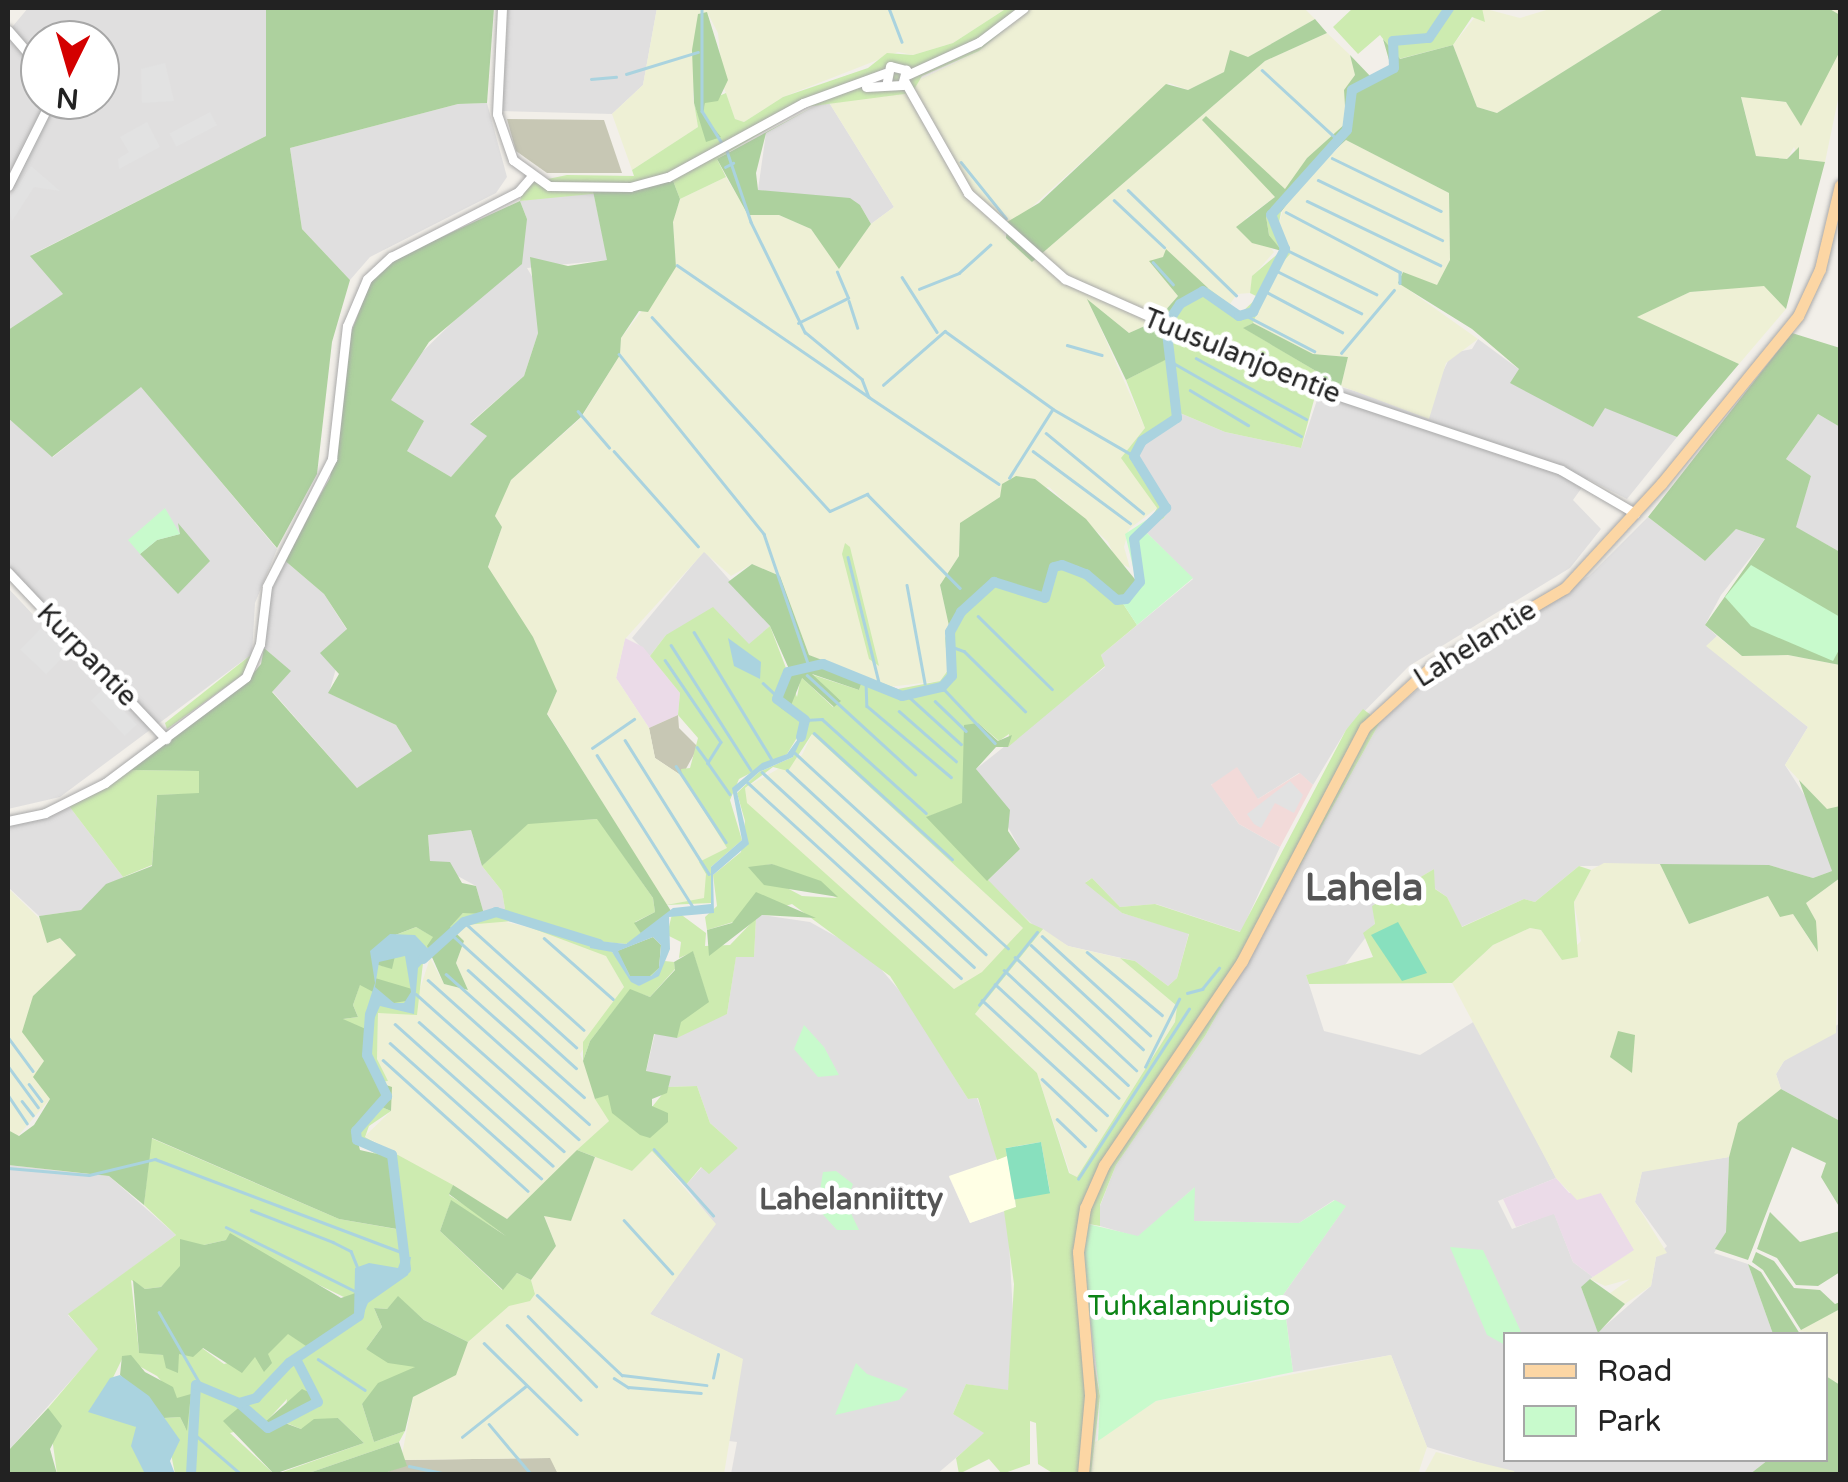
<!DOCTYPE html>
<html>
<head>
<meta charset="utf-8">
<style>
	body { margin:0 }
	#map { position:relative; width:1848px; height:1482px; overflow:hidden; background:#f2efe9; font-family:"Varela Round",sans-serif }
	div>[style] { position:absolute }
	[style*='--x'] { left:calc(var(--x)*1px); top:calc(var(--y)*1px); width:calc(var(--w)*1px); rotate:calc(var(--a)*1deg) }
	.residential>* { inset:0; background:#e0dfdf }
	.commercial>* { inset:0; background:#f2dad9 }
	.industrial>* { inset:0; background:#ebdbe8 }
	.education>* { inset:0; background:#ffffe5 }
	.construction>* { inset:0; background:#c7c7b4 }
	.farmland>* { inset:0; background:#eef0d5 }
	.grass>* { inset:0; background:#cdebb0 }
	.forest>* { inset:0; background:#add19e }
	.park>* { inset:0; background:#c8facc }
	.pitch>* { inset:0; background:#88e0be; transform-origin:0 0 }
	.parking>* { inset:0; background:#e2e2e2; transform-origin:0 0 }
	.water>* { inset:0; background:#aad3df }
	.stream>* { height:2.5px; margin:-1.25px; padding:0 1.25px; transform-origin:1.25px; border-radius:1.25px; background:#aad3df }
	.river>* { height:10px; margin:-5px; padding:0 5px; transform-origin:5px; border-radius:5px; background:#aad3df }
	.roads { filter:drop-shadow(0 0 2px #a9a9a9) drop-shadow(0 0 2px #a9a9a9) }
	.minor>* { height:9px; margin:-4.5px; padding:0 4.5px; transform-origin:4.5px; border-radius:4.5px; background:#fff }
	.major>* { height:11px; margin:-5.5px; padding:0 5.5px; transform-origin:5.5px; border-radius:5.5px; background:#fcd6a4 }
	span { translate:-50% -50%; white-space:nowrap; text-align:center; line-height:1.15; -webkit-text-stroke:10px #fff; paint-order:stroke }
	.street-label { font-size:28px; color:#222 }
	.park-label { font-size:28px; color:#0c8416 }
	.neighbourhood-label { font-size:30px; color:#555; font-weight:700 }
	.district-label { font-size:38px; color:#555; font-weight:700 }
	.frame { position:absolute; inset:0; border:10px solid #222; pointer-events:none }
	.legend { position:absolute; left:1503px; top:1332px; width:325px; height:130px; box-sizing:border-box; background:#fff; border:2px solid #a7a7a7; margin:0; padding:12px 18px; list-style:none; font-size:30px; color:#222 }
	.legend li { display:flex; align-items:center; gap:20px; height:50px }
	.legend b { width:50px; border:2px solid #a7a7a7 }
	.north { position:absolute; left:20px; top:20px; width:100px; height:100px; box-sizing:border-box; background:#fff; border:2px solid #a7a7a7; border-radius:50%; rotate:185deg; font-size:28px; font-weight:700; line-height:40px; text-align:center; color:#222 }
	.north::after { content:''; display:block; margin:auto; width:35px; height:45px; background:#d40000; clip-path:polygon(50% 0,100% 100%,50% 72%,0 100%) }
</style>
</head>
<body>
<div id="map">
	<div class="residential">
		<div style="clip-path:polygon(evenodd,28px 8px,266px 8px,266px 136px,31px 255px,64px 295px,8px 330px,8px 32px,28px 8px,40px 40px,100px 40px,100px 100px,40px 100px,40px 40px)"></div>
		<div style="clip-path:polygon(508px 8px,657px 8px,643px 85px,612px 114px,502px 111px)"></div>
		<div style="clip-path:polygon(487px 103px,507px 177px,496px 193px,370px 257px,350px 280px,302px 229px,290px 148px,458px 104px)"></div>
		<div style="clip-path:polygon(820px 103px,830px 104px,894px 207px,871px 224px,860px 205px,758px 190px,766px 133px)"></div>
		<div style="clip-path:polygon(593px 191px,608px 260px,527px 268px,537px 285px,538px 333px,524px 376px,470px 423px,488px 436px,451px 477px,407px 451px,390px 401px,410px 364px,463px 312px,527px 219px,520px 201px)"></div>
		<div style="clip-path:polygon(1478px 339px,1520px 370px,1511px 382px,1593px 427px,1605px 407px,1677px 437px,1627px 499px,1588px 479px,1573px 500px,1601px 529px,1570px 568px,1409px 666px,1346px 730px,1313px 785px,1299px 773px,1258px 799px,1211px 784px,1239px 824px,1280px 847px,1241px 932px,1156px 904px,1120px 907px,1092px 878px,1086px 882px,1122px 913px,1189px 933px,1177px 978px,1168px 986px,1135px 961px,1068px 946px,1033px 925px,987px 881px,1020px 849px,976px 769px,1105px 667px,1101px 655px,1193px 579px,1144px 530px,1164px 518px,1167px 509px,1138px 458px,1140px 445px,1180px 413px,1225px 432px,1301px 448px,1323px 382px,1431px 413px,1431px 396px,1452px 353px,1472px 349px)"></div>
		<div style="clip-path:polygon(141px 386px,277px 549px,255px 603px,252px 654px,60px 797px,8px 809px,8px 588px,38px 620px,49px 610px,8px 567px,8px 418px,53px 457px)"></div>
		<div style="clip-path:polygon(1818px 414px,1840px 427px,1840px 552px,1795px 527px,1811px 476px,1786px 459px)"></div>
		<div style="clip-path:polygon(1648px 517px,1705px 561px,1736px 529px,1765px 539px,1721px 595px,1705px 625px,1717px 636px,1707px 646px,1808px 727px,1785px 765px,1817px 815px,1832px 871px,1813px 878px,1769px 865px,1579px 866px,1535px 902px,1524px 899px,1461px 927px,1447px 897px,1434px 888px,1434px 869px,1373px 906px,1375px 925px,1342px 969px,1306px 975px,1324px 1031px,1420px 1055px,1475px 1021px,1556px 1178px,1498px 1201px,1512px 1229px,1554px 1213px,1573px 1262px,1593px 1277px,1581px 1287px,1598px 1332px,1651px 1286px,1656px 1257px,1667px 1246px,1635px 1202px,1642px 1171px,1729px 1157px,1726px 1232px,1714px 1253px,1748px 1264px,1773px 1334px,1506px 1334px,1506px 1460px,1768px 1460px,1750px 1474px,1516px 1474px,1427px 1447px,1391px 1355px,1293px 1372px,1283px 1295px,1345px 1207px,1334px 1200px,1299px 1223px,1194px 1221px,1194px 1188px,1138px 1237px,1100px 1226px,1100px 1206px,1116px 1165px,1205px 1036px,1380px 722px,1465px 649px,1589px 576px)"></div>
		<div style="clip-path:polygon(704px 551px,770px 626px,749px 645px,666px 635px,650px 656px,632px 638px)"></div>
		<div style="clip-path:polygon(283px 559px,324px 594px,347px 630px,329px 693px,396px 725px,412px 751px,357px 788px,272px 691px,290px 671px,264px 648px,265px 610px)"></div>
		<div style="clip-path:polygon(69px 806px,123px 877px,81px 910px,39px 916px,8px 887px,8px 825px)"></div>
		<div style="clip-path:polygon(471px 830px,482px 866px,502px 891px,505px 909px,484px 914px,476px 886px,430px 861px,428px 835px)"></div>
		<div style="clip-path:polygon(762px 915px,810px 922px,869px 955px,904px 996px,968px 1099px,977px 1098px,993px 1141px,997px 1160px,949px 1177px,970px 1223px,1004px 1211px,1008px 1224px,1014px 1332px,1008px 1391px,966px 1384px,953px 1414px,985px 1433px,937px 1474px,731px 1474px,737px 1442px,729px 1441px,742px 1359px,650px 1314px,715px 1224px,685px 1186px,702px 1167px,738px 1148px,710px 1123px,697px 1086px,668px 1087px,670px 1076px,646px 1072px,655px 1033px,727px 1014px,736px 956px,754px 956px,756px 918px)"></div>
		<div style="clip-path:polygon(1840px 1023px,1840px 1121px,1781px 1089px,1776px 1074px,1784px 1061px)"></div>
		<div style="clip-path:polygon(8px 1165px,109px 1176px,176px 1235px,68px 1315px,99px 1349px,8px 1451px)"></div>
	</div>
	<div class="commercial">
		<div style="clip-path:polygon(1237px 767px,1258px 799px,1300px 773px,1313px 785px,1280px 847px,1239px 824px,1211px 785px)"></div>
	</div>
	<div class="industrial">
		<div style="clip-path:polygon(625px 638px,643px 647px,680px 693px,678px 715px,649px 728px,616px 678px)"></div>
		<div style="clip-path:polygon(1556px 1178px,1569px 1193px,1601px 1193px,1635px 1251px,1593px 1277px,1573px 1262px,1554px 1214px,1516px 1227px,1503px 1199px)"></div>
	</div>
	<div class="education">
		<div style="clip-path:polygon(1007px 1156px,1016px 1207px,970px 1223px,949px 1176px)"></div>
	</div>
	<div class="construction">
		<div style="clip-path:polygon(507px 119px,604px 120px,622px 173px,547px 173px,516px 151px)"></div>
		<div style="clip-path:polygon(678px 715px,679px 728px,698px 747px,682px 776px,655px 758px,649px 728px)"></div>
		<div style="clip-path:polygon(551px 1458px,558px 1474px,381px 1474px,406px 1465px,401px 1460px)"></div>
	</div>
	<div class="farmland">
		<div style="clip-path:polygon(657px 8px,1007px 8px,953px 43px,913px 55px,898px 52px,783px 97px,744px 122px,735px 119px,723px 85px,718px 33px,707px 12px,698px 14px,693px 98px,698px 127px,632px 170px,612px 114px,643px 85px)"></div>
		<div style="clip-path:polygon(1030px 8px,1304px 8px,1315px 19px,1248px 57px,1229px 61px,1224px 72px,1188px 90px,1169px 83px,1003px 233px,1032px 262px,1265px 61px,1327px 33px,1350px 55px,1355px 75px,1344px 90px,1346px 123px,1307px 158px,1286px 190px,1202px 120px,1272px 187px,1275px 197px,1246px 218px,1274px 252px,1253px 276px,1250px 293px,1237px 294px,1230px 304px,1163px 257px,1150px 262px,1178px 296px,1156px 321px,1129px 333px,1088px 300px,1145px 428px,1122px 458px,1157px 508px,1129px 529px,1124px 547px,1130px 568px,1117px 562px,1108px 542px,1049px 487px,1000px 497px,960px 524px,959px 556px,940px 585px,949px 626px,948px 669px,940px 681px,888px 687px,809px 655px,780px 576px,752px 564px,731px 576px,704px 552px,625px 639px,616px 678px,649px 728px,655px 758px,682px 776px,728px 849px,708px 860px,705px 898px,666px 905px,547px 713px,557px 691px,488px 568px,502px 527px,495px 516px,502px 497px,511px 480px,581px 418px,620px 355px,621px 338px,676px 267px,673px 221px,680px 199px,726px 177px,748px 214px,779px 215px,811px 229px,839px 268px,871px 224px,894px 207px,830px 104px,877px 93px,883px 97px,946px 67px,979px 51px)"></div>
		<div style="clip-path:polygon(1482px 8px,1520px 18px,1553px 8px,1665px 8px,1497px 113px,1477px 107px,1453px 45px)"></div>
		<div style="clip-path:polygon(1828px 8px,1840px 8px,1840px 90px,1825px 162px,1799px 159px,1794px 147px,1787px 159px,1756px 156px,1741px 96px,1786px 102px,1801px 125px,1840px 15px)"></div>
		<div style="clip-path:polygon(1346px 140px,1449px 193px,1450px 260px,1437px 286px,1403px 272px,1399px 283px,1478px 339px,1446px 363px,1429px 419px,1341px 386px,1348px 357px,1313px 354px,1253px 323px,1273px 273px,1289px 254px,1278px 228px,1285px 202px)"></div>
		<div style="clip-path:polygon(1764px 285px,1786px 309px,1739px 364px,1636px 317px,1690px 292px)"></div>
		<div style="clip-path:polygon(1717px 636px,1742px 656px,1788px 655px,1840px 665px,1840px 806px,1827px 810px,1785px 765px,1808px 727px,1706px 646px)"></div>
		<div style="clip-path:polygon(812px 734px,1024px 929px,982px 973px,954px 989px,746px 803px,745px 788px,802px 755px)"></div>
		<div style="clip-path:polygon(1604px 863px,1660px 864px,1689px 924px,1768px 896px,1793px 914px,1817px 951px,1806px 903px,1840px 878px,1836px 1033px,1784px 1061px,1776px 1074px,1781px 1089px,1739px 1123px,1729px 1157px,1642px 1172px,1635px 1202px,1667px 1253px,1656px 1257px,1651px 1286px,1625px 1304px,1609px 1294px,1630px 1279px,1605px 1286px,1590px 1279px,1634px 1250px,1601px 1193px,1577px 1200px,1556px 1178px,1452px 983px,1493px 945px,1530px 928px,1541px 930px,1562px 960px,1581px 941px,1574px 902px,1591px 870px)"></div>
		<div style="clip-path:polygon(9px 889px,77px 955px,33px 996px,50px 1099px,18px 1136px,8px 1130px)"></div>
		<div style="clip-path:polygon(493px 919px,553px 933px,606px 955px,624px 987px,580px 1054px,609px 1121px,507px 1219px,365px 1136px,391px 1111px,377px 1059px,378px 1012px,393px 1013px,418px 995px,430px 958px,444px 984px,468px 990px,456px 963px,464px 941px,458px 934px,465px 925px)"></div>
		<div style="clip-path:polygon(1043px 929px,1068px 946px,1120px 958px,1177px 1006px,1175px 1022px,1077px 1177px,1070px 1173px,1037px 1073px,975px 1014px)"></div>
		<div style="clip-path:polygon(652px 1151px,716px 1224px,650px 1314px,743px 1359px,724px 1474px,558px 1474px,550px 1458px,401px 1460px,413px 1397px,445px 1380px,468px 1342px,509px 1306px,535px 1293px,531px 1280px,556px 1246px,544px 1215px,571px 1221px,595px 1157px,632px 1171px)"></div>
		<div style="clip-path:polygon(1840px 1309px,1840px 1385px,1826px 1376px,1826px 1334px,1798px 1331px)"></div>
		<div style="clip-path:polygon(1391px 1355px,1427px 1447px,1418px 1474px,1091px 1474px,1095px 1442px,1156px 1401px)"></div>
		<div style="clip-path:polygon(1436px 1452px,1514px 1471px,1515px 1474px,1424px 1474px)"></div>
	</div>
	<div class="grass">
		<div style="clip-path:polygon(1007px 8px,1030px 8px,979px 51px,922px 76px,912px 93px,805px 107px,717px 159px,726px 177px,680px 199px,672px 178px,622px 191px,520px 201px,524px 184px,567px 175px,634px 176px,632px 170px,698px 127px,694px 103px,707px 141px,720px 136px,703px 115px,705px 102px,726px 93px,735px 119px,744px 122px,783px 97px,868px 68px,887px 53px,913px 55px,953px 43px)"></div>
		<div style="clip-path:polygon(1353px 8px,1482px 8px,1485px 22px,1472px 17px,1453px 45px,1399px 59px,1380px 35px,1358px 54px,1333px 27px)"></div>
		<div style="clip-path:polygon(1273px 208px,1281px 212px,1278px 228px,1290px 254px,1273px 273px,1253px 323px,1244px 328px,1321px 374px,1301px 448px,1225px 432px,1180px 413px,1140px 445px,1138px 459px,1167px 509px,1164px 518px,1144px 530px,1157px 508px,1121px 458px,1145px 428px,1126px 380px,1168px 358px,1165px 326px,1178px 302px,1208px 288px,1241px 313px,1258px 297px,1250px 293px,1252px 276px,1281px 251px,1269px 235px,1266px 216px)"></div>
		<div style="clip-path:polygon(845px 543px,850px 547px,879px 666px,869px 659px,842px 554px)"></div>
		<div style="clip-path:polygon(evenodd,1067px 562px,1120px 599px,1137px 625px,1101px 655px,1105px 666px,1008px 747px,1009px 734px,999px 741px,978px 723px,962px 804px,927px 817px,1030px 923px,1043px 929px,975px 1014px,1037px 1073px,1069px 1173px,1077px 1177px,1175px 1022px,1177px 1006px,1120px 958px,1135px 961px,1168px 986px,1177px 978px,1189px 934px,1122px 913px,1085px 883px,1092px 878px,1120px 907px,1155px 904px,1240px 932px,1346px 730px,1363px 709px,1380px 722px,1205px 1036px,1116px 1165px,1100px 1205px,1100px 1226px,1089px 1224px,1088px 1331px,1100px 1396px,1091px 1474px,1054px 1474px,1038px 1464px,1036px 1423px,1030px 1421px,1030px 1464px,1002px 1474px,989px 1459px,959px 1474px,956px 1458px,984px 1433px,953px 1414px,966px 1384px,1008px 1390px,1014px 1284px,1004px 1211px,1016px 1207px,1015px 1199px,1050px 1192px,1041px 1142px,1006px 1148px,1007px 1156px,997px 1160px,978px 1098px,968px 1099px,890px 976px,792px 904px,707px 930px,705px 917px,717px 906px,713px 875px,741px 852px,745px 821px,737px 793px,759px 772px,793px 757px,803px 728px,787px 754px,739px 779px,730px 800px,742px 840px,711px 867px,711px 903px,666px 905px,704px 898px,706px 874px,699px 862px,727px 848px,682px 776px,681px 769px,690px 768px,698px 738px,678px 715px,680px 693px,650px 656px,666px 635px,713px 607px,749px 644px,770px 626px,797px 697px,801px 677px,833px 707px,840px 700px,810px 674px,859px 690px,864px 676px,898px 689px,940px 681px,948px 670px,945px 638px,960px 610px,995px 579px,1044px 594px,1052px 565px,1067px 562px,812px 734px,1023px 928px,982px 972px,954px 989px,747px 803px,745px 788px,773px 767px,788px 771px,812px 734px,1067px 562px,772px 864px,837px 898px,802px 896px,749px 868px,772px 864px)"></div>
		<div style="clip-path:polygon(252px 654px,245px 673px,167px 729px,165px 723px)"></div>
		<div style="clip-path:polygon(129px 770px,200px 771px,199px 794px,157px 795px,152px 865px,123px 877px,69px 806px)"></div>
		<div style="clip-path:polygon(598px 819px,653px 898px,655px 912px,635px 922px,642px 935px,626px 944px,591px 941px,612px 952px,639px 986px,665px 961px,674px 962px,675px 969px,650px 997px,630px 990px,590px 1041px,583px 1061px,583px 1042px,624px 987px,606px 956px,513px 921px,465px 925px,458px 934px,449px 927px,463px 913px,505px 909px,502px 891px,482px 866px,528px 823px)"></div>
		<div style="clip-path:polygon(1579px 866px,1591px 870px,1574px 902px,1578px 957px,1562px 960px,1541px 930px,1530px 928px,1493px 945px,1452px 983px,1309px 984px,1306px 975px,1373px 957px,1363px 933px,1375px 924px,1372px 906px,1434px 869px,1435px 889px,1447px 897px,1462px 927px,1524px 899px,1535px 902px)"></div>
		<div style="clip-path:polygon(679px 913px,706px 933px,705px 946px,730px 945px,756px 918px,754px 957px,736px 957px,727px 1014px,677px 1038px,680px 1022px,708px 1001px,693px 952px,679px 958px,681px 942px,667px 935px,672px 914px)"></div>
		<div style="clip-path:polygon(416px 927px,434px 937px,435px 952px,423px 963px,417px 1015px,378px 1013px,377px 1059px,388px 1081px,377px 1082px,343px 1019px,358px 1017px,353px 1005px,360px 984px,398px 989px,375px 978px,378px 965px,392px 968px,383px 940px)"></div>
		<div style="clip-path:polygon(697px 1086px,710px 1123px,738px 1148px,709px 1174px,701px 1167px,685px 1186px,652px 1151px,632px 1171px,577px 1150px,609px 1121px,595px 1099px,608px 1094px,652px 1107px,668px 1087px)"></div>
		<div style="clip-path:polygon(evenodd,377px 1105px,391px 1111px,369px 1126px,365px 1137px,453px 1185px,449px 1195px,504px 1230px,508px 1237px,451px 1201px,440px 1231px,502px 1290px,517px 1273px,531px 1280px,535px 1294px,530px 1301px,509px 1306px,468px 1342px,424px 1320px,398px 1297px,387px 1309px,374px 1308px,382px 1327px,366px 1349px,417px 1366px,362px 1404px,374px 1442px,405px 1431px,399px 1442px,306px 1474px,277px 1474px,364px 1443px,338px 1418px,301px 1429px,284px 1422px,287px 1399px,264px 1424px,230px 1433px,274px 1474px,175px 1474px,164px 1418px,180px 1417px,186px 1429px,177px 1399px,157px 1376px,123px 1357px,107px 1390px,136px 1427px,145px 1474px,57px 1474px,48px 1408px,98px 1349px,68px 1314px,176px 1235px,144px 1205px,151px 1138px,339px 1219px,396px 1229px,388px 1187px,391px 1164px,357px 1142px,355px 1131px,377px 1105px,226px 1240px,348px 1299px,288px 1333px,267px 1354px,265px 1371px,255px 1356px,224px 1364px,202px 1348px,178px 1353px,177px 1372px,163px 1355px,139px 1352px,131px 1280px,145px 1289px,161px 1287px,204px 1245px,226px 1240px)"></div>
	</div>
	<div class="forest">
		<div style="clip-path:polygon(266px 8px,494px 8px,487px 103px,458px 104px,290px 148px,302px 229px,350px 280px,332px 342px,317px 474px,277px 548px,141px 387px,52px 457px,8px 418px,8px 330px,63px 294px,30px 256px,266px 136px)"></div>
		<div style="clip-path:polygon(1665px 8px,1828px 8px,1840px 15px,1840px 51px,1801px 126px,1786px 102px,1741px 97px,1756px 156px,1787px 159px,1799px 147px,1799px 159px,1825px 162px,1786px 309px,1764px 286px,1690px 292px,1637px 317px,1739px 364px,1677px 437px,1605px 408px,1593px 427px,1510px 383px,1519px 369px,1472px 329px,1398px 283px,1403px 272px,1437px 285px,1450px 260px,1449px 193px,1346px 140px,1309px 174px,1281px 212px,1273px 208px,1266px 216px,1269px 235px,1282px 251px,1252px 243px,1236px 227px,1275px 197px,1202px 120px,1206px 116px,1285px 189px,1307px 158px,1346px 123px,1344px 90px,1355px 75px,1350px 55px,1372px 78px,1391px 67px,1383px 39px,1400px 59px,1453px 45px,1477px 107px,1497px 113px)"></div>
		<div style="clip-path:polygon(707px 12px,728px 80px,718px 101px,705px 103px,703px 115px,721px 137px,706px 142px,694px 103px,692px 50px,698px 14px)"></div>
		<div style="clip-path:polygon(1315px 19px,1327px 33px,1265px 61px,1032px 262px,1006px 238px,1007px 222px,1039px 203px,1166px 84px,1188px 90px,1224px 72px,1230px 50px,1248px 57px)"></div>
		<div style="clip-path:polygon(820px 103px,766px 133px,756px 173px,758px 190px,850px 198px,860px 205px,871px 224px,839px 269px,811px 229px,779px 215px,748px 215px,717px 159px)"></div>
		<div style="clip-path:polygon(672px 178px,680px 199px,673px 222px,676px 267px,648px 312px,639px 311px,621px 338px,620px 355px,581px 417px,511px 480px,495px 516px,502px 527px,488px 567px,533px 637px,557px 691px,547px 714px,671px 911px,642px 935px,634px 923px,655px 912px,653px 898px,597px 819px,528px 824px,482px 866px,471px 830px,428px 835px,430px 861px,450px 862px,462px 883px,476px 886px,484px 914px,463px 913px,450px 927px,464px 941px,456px 963px,468px 990px,444px 984px,427px 946px,433px 937px,416px 927px,385px 939px,398px 943px,392px 969px,378px 965px,375px 978px,412px 989px,412px 1000px,394px 1003px,360px 985px,353px 1005px,358px 1017px,343px 1019px,368px 1030px,364px 1056px,377px 1082px,392px 1087px,391px 1111px,377px 1105px,355px 1132px,360px 1150px,390px 1157px,397px 1229px,339px 1219px,152px 1138px,144px 1205px,109px 1176px,8px 1165px,8px 1130px,19px 1136px,34px 1125px,50px 1099px,33px 1077px,44px 1061px,22px 1032px,33px 996px,76px 955px,60px 938px,47px 943px,39px 916px,81px 910px,106px 884px,152px 866px,157px 795px,199px 793px,199px 771px,129px 770px,247px 681px,261px 664px,264px 648px,291px 671px,272px 692px,357px 788px,412px 751px,396px 725px,328px 693px,339px 674px,320px 653px,347px 629px,324px 594px,283px 559px,330px 478px,349px 338px,371px 280px,396px 258px,520px 201px,527px 219px,522px 264px,429px 342px,391px 400px,424px 421px,407px 451px,451px 477px,487px 436px,470px 424px,524px 376px,538px 333px,530px 257px,568px 266px,607px 260px,593px 191px)"></div>
		<div style="clip-path:polygon(1166px 249px,1208px 288px,1170px 311px,1169px 358px,1126px 380px,1087px 299px,1129px 333px,1156px 321px,1178px 296px,1149px 261px,1163px 257px)"></div>
		<div style="clip-path:polygon(1253px 323px,1313px 354px,1348px 357px,1341px 386px,1334px 390px,1321px 374px,1243px 328px)"></div>
		<div style="clip-path:polygon(1792px 333px,1840px 348px,1840px 427px,1818px 414px,1786px 459px,1811px 476px,1796px 527px,1840px 552px,1840px 665px,1788px 655px,1742px 656px,1705px 625px,1765px 539px,1736px 529px,1705px 561px,1648px 517px)"></div>
		<div style="clip-path:polygon(1016px 476px,1035px 479px,1086px 519px,1138px 583px,1120px 599px,1078px 566px,1052px 564px,1044px 594px,995px 579px,949px 626px,940px 585px,959px 556px,960px 523px,1000px 497px,1002px 484px)"></div>
		<div style="clip-path:polygon(178px 523px,210px 561px,178px 594px,140px 554px,157px 540px,180px 534px)"></div>
		<div style="clip-path:polygon(752px 564px,780px 576px,809px 655px,864px 676px,859px 690px,812px 674px,841px 701px,834px 707px,802px 678px,788px 713px,781px 708px,775px 692px,789px 669px,770px 626px,728px 582px)"></div>
		<div style="clip-path:polygon(978px 723px,998px 741px,1012px 735px,1008px 747px,996px 747px,976px 769px,1010px 810px,1008px 831px,1020px 849px,987px 881px,926px 817px,962px 803px,964px 725px)"></div>
		<div style="clip-path:polygon(1799px 780px,1827px 809px,1840px 806px,1840px 878px,1806px 903px,1816px 921px,1818px 952px,1793px 914px,1780px 917px,1768px 896px,1689px 924px,1660px 864px,1769px 865px,1813px 878px,1832px 871px)"></div>
		<div style="clip-path:polygon(772px 864px,821px 881px,838px 897px,764px 885px,748px 867px)"></div>
		<div style="clip-path:polygon(756px 892px,816px 918px,762px 915px,709px 956px,707px 930px,732px 923px)"></div>
		<div style="clip-path:polygon(653px 937px,661px 945px,659px 968px,650px 976px,630px 976px,617px 951px)"></div>
		<div style="clip-path:polygon(693px 951px,709px 1002px,681px 1022px,677px 1038px,654px 1034px,646px 1071px,671px 1076px,667px 1093px,652px 1099px,652px 1106px,668px 1113px,668px 1122px,650px 1138px,640px 1135px,612px 1113px,608px 1095px,595px 1099px,583px 1061px,590px 1041px,630px 989px,650px 997px,675px 970px,674px 962px)"></div>
		<div style="clip-path:polygon(1618px 1031px,1635px 1035px,1632px 1073px,1610px 1057px)"></div>
		<div style="clip-path:polygon(1781px 1089px,1840px 1121px,1840px 1208px,1821px 1177px,1826px 1163px,1792px 1147px,1748px 1260px,1715px 1249px,1726px 1232px,1729px 1157px,1738px 1123px)"></div>
		<div style="clip-path:polygon(577px 1150px,595px 1157px,571px 1221px,544px 1216px,556px 1246px,531px 1280px,517px 1273px,503px 1290px,440px 1231px,451px 1200px,506px 1236px,449px 1194px,453px 1185px,507px 1219px)"></div>
		<div style="clip-path:polygon(1770px 1212px,1800px 1242px,1840px 1231px,1840px 1272px,1818px 1286px,1796px 1285px,1777px 1258px,1757px 1249px)"></div>
		<div style="clip-path:polygon(230px 1233px,341px 1298px,364px 1290px,361px 1317px,312px 1350px,288px 1334px,268px 1354px,272px 1363px,264px 1372px,255px 1357px,242px 1373px,203px 1348px,193px 1357px,179px 1354px,178px 1373px,166px 1368px,163px 1355px,139px 1353px,133px 1280px,145px 1289px,161px 1287px,180px 1266px,180px 1239px,204px 1245px,226px 1240px)"></div>
		<div style="clip-path:polygon(1756px 1252px,1774px 1261px,1794px 1288px,1820px 1290px,1835px 1304px,1840px 1302px,1840px 1309px,1801px 1330px,1763px 1270px,1752px 1262px)"></div>
		<div style="clip-path:polygon(1748px 1264px,1761px 1272px,1800px 1334px,1773px 1334px)"></div>
		<div style="clip-path:polygon(1590px 1279px,1625px 1304px,1598px 1333px,1581px 1287px)"></div>
		<div style="clip-path:polygon(398px 1296px,424px 1320px,468px 1342px,456px 1375px,413px 1397px,405px 1431px,374px 1442px,362px 1404px,378px 1383px,415px 1367px,388px 1363px,366px 1349px,382px 1327px,374px 1308px,387px 1309px)"></div>
		<div style="clip-path:polygon(131px 1355px,145px 1372px,173px 1387px,177px 1398px,191px 1394px,187px 1431px,180px 1417px,164px 1418px,120px 1375px,122px 1356px)"></div>
		<div style="clip-path:polygon(1826px 1376px,1840px 1385px,1840px 1474px,1750px 1474px,1768px 1460px,1826px 1460px)"></div>
		<div style="clip-path:polygon(302px 1389px,317px 1396px,307px 1411px,285px 1423px,301px 1429px,314px 1419px,338px 1418px,364px 1443px,274px 1474px,223px 1421px,243px 1404px,264px 1423px)"></div>
		<div style="clip-path:polygon(48px 1408px,62px 1426px,50px 1449px,57px 1474px,9px 1474px,8px 1451px)"></div>
		<div style="clip-path:polygon(399px 1442px,407px 1466px,381px 1474px,306px 1474px)"></div>
	</div>
	<div class="park">
		<div style="clip-path:polygon(165px 508px,180px 534px,157px 540px,140px 554px,128px 540px)"></div>
		<div style="clip-path:polygon(1154px 515px,1144px 530px,1193px 578px,1137px 625px,1120px 599px,1137px 583px,1125px 534px)"></div>
		<div style="clip-path:polygon(1751px 565px,1840px 617px,1840px 648px,1833px 661px,1751px 626px,1725px 597px)"></div>
		<div style="clip-path:polygon(804px 1025px,824px 1047px,839px 1075px,818px 1077px,794px 1049px)"></div>
		<div style="clip-path:polygon(836px 1171px,853px 1184px,846px 1203px,859px 1230px,837px 1230px,817px 1208px,823px 1172px)"></div>
		<div style="clip-path:polygon(1195px 1187px,1194px 1221px,1299px 1223px,1335px 1200px,1346px 1206px,1283px 1295px,1293px 1372px,1156px 1401px,1098px 1441px,1100px 1396px,1083px 1263px,1088px 1224px,1138px 1236px)"></div>
		<div style="clip-path:polygon(1450px 1247px,1483px 1250px,1522px 1334px,1506px 1334px,1505px 1345px,1487px 1335px)"></div>
		<div style="clip-path:polygon(856px 1363px,867px 1374px,908px 1389px,899px 1400px,835px 1415px)"></div>
	</div>
	<div class="pitch">
		<div style="clip-path:polygon(1398px 922px,1427px 973px,1402px 981px,1371px 935px)"></div>
		<div style="left:1041px;top:1142px;width:52px;height:36px;rotate:80deg"></div>
	</div>
	<div class="parking">
		<div style="clip-path:polygon(165px 63px,174px 101px,142px 103px,141px 69px)"></div>
		<div style="left:210px;top:112px;width:15px;height:46px;rotate:62deg"></div>
		<div style="clip-path:polygon(147px 122px,160px 147px,119px 169px,118px 159px,129px 152px,120px 137px)"></div>
		<div style="clip-path:polygon(31px 166px,60px 191px,34px 187px,12px 221px,8px 201px)"></div>
		<div style="left:41px;top:628px;width:36px;height:30px;rotate:44deg"></div>
		<div style="left:103px;top:689px;width:49px;height:17px;rotate:46deg"></div>
		<div style="clip-path:polygon(1290px 781px,1303px 795px,1294px 813px,1275px 803px,1261px 828px,1254px 824px,1247px 814px)"></div>
	</div>
	<div class="water">
		<div style="clip-path:polygon(728px 638px,761px 662px,760px 679px,734px 666px)"></div>
		<div style="clip-path:polygon(evenodd,808px 725px,793px 757px,759px 772px,737px 792px,749px 844px,713px 875px,714px 913px,669px 917px,670px 949px,659px 976px,639px 986px,631px 982px,612px 952px,590px 948px,590px 940px,626px 944px,673px 908px,711px 904px,711px 867px,742px 840px,732px 788px,762px 763px,787px 754px,808px 725px,653px 937px,661px 945px,659px 968px,651px 976px,630px 976px,618px 951px,653px 937px)"></div>
		<div style="clip-path:polygon(evenodd,390px 934px,415px 935px,432px 953px,418px 968px,414px 1014px,380px 1006px,372px 1024px,366px 1011px,375px 983px,370px 951px,390px 934px,405px 956px,411px 992px,404px 1003px,394px 1003px,375px 987px,379px 962px,405px 956px)"></div>
		<div style="clip-path:polygon(402px 1257px,411px 1257px,408px 1275px,368px 1303px,361px 1319px,354px 1316px,355px 1268px,369px 1263px,398px 1268px)"></div>
		<div style="clip-path:polygon(120px 1375px,149px 1396px,180px 1440px,170px 1461px,175px 1474px,145px 1474px,131px 1446px,136px 1427px,88px 1412px,110px 1378px)"></div>
	</div>
	<div class="stream">
		<div style="--x:702;--y:8;--w:103;--a:90"></div>
		<div style="--x:702;--y:111;--w:39;--a:58"></div>
		<div style="--x:889;--y:8;--w:36;--a:69"></div>
		<div style="--x:1840;--y:9;--w:1;--a:-90"></div>
		<div style="--x:1262;--y:70;--w:102;--a:42.6"></div>
		<div style="--x:626;--y:74;--w:75;--a:-17"></div>
		<div style="--x:591;--y:79;--w:25;--a:-5"></div>
		<div style="--x:727;--y:151;--w:75;--a:71.3"></div>
		<div style="--x:751;--y:222;--w:123;--a:63.9"></div>
		<div style="--x:805;--y:332;--w:74;--a:39.5"></div>
		<div style="--x:862;--y:379;--w:19;--a:69"></div>
		<div style="--x:869;--y:397;--w:156;--a:33.8"></div>
		<div style="--x:1332;--y:158;--w:121;--a:25.9"></div>
		<div style="--x:961;--y:162;--w:72;--a:51.2"></div>
		<div style="--x:725;--y:167;--w:9;--a:-27"></div>
		<div style="--x:1318;--y:180;--w:138;--a:25.8"></div>
		<div style="--x:1128;--y:190;--w:151;--a:44.2"></div>
		<div style="--x:1114;--y:200;--w:69;--a:43.2"></div>
		<div style="--x:1307;--y:201;--w:148;--a:25.7"></div>
		<div style="--x:1286;--y:212;--w:129;--a:27.8"></div>
		<div style="--x:1400;--y:272;--w:11;--a:90"></div>
		<div style="--x:1285;--y:249;--w:102;--a:26.3"></div>
		<div style="--x:1153;--y:262;--w:30;--a:48"></div>
		<div style="--x:677;--y:265;--w:233;--a:34.5"></div>
		<div style="--x:1271;--y:268;--w:101;--a:26.6"></div>
		<div style="--x:902;--y:277;--w:65;--a:57.5"></div>
		<div style="--x:919;--y:289;--w:43;--a:-21.8"></div>
		<div style="--x:959;--y:273;--w:42;--a:-42.1"></div>
		<div style="--x:1261;--y:289;--w:92;--a:28"></div>
		<div style="--x:849;--y:301;--w:28;--a:72"></div>
		<div style="--x:1247;--y:316;--w:76;--a:27.6"></div>
		<div style="--x:652;--y:317;--w:263;--a:47.5"></div>
		<div style="--x:830;--y:511;--w:41;--a:-24.7"></div>
		<div style="--x:867;--y:494;--w:132;--a:45.3"></div>
		<div style="--x:798;--y:323;--w:56;--a:-26.6"></div>
		<div style="--x:848;--y:298;--w:28;--a:-113"></div>
		<div style="--x:1067;--y:345;--w:36;--a:16"></div>
		<div style="--x:1341;--y:353;--w:82;--a:-49.9"></div>
		<div style="--x:619;--y:354;--w:231;--a:51.1"></div>
		<div style="--x:764;--y:534;--w:139;--a:71.2"></div>
		<div style="--x:1196;--y:358;--w:126;--a:29"></div>
		<div style="--x:1170;--y:361;--w:151;--a:29.8"></div>
		<div style="--x:883;--y:385;--w:82;--a:-41.1"></div>
		<div style="--x:945;--y:331;--w:133;--a:35.8"></div>
		<div style="--x:1053;--y:409;--w:94;--a:30.1"></div>
		<div style="--x:1190;--y:390;--w:68;--a:31.1"></div>
		<div style="--x:578;--y:411;--w:48;--a:49.3"></div>
		<div style="--x:1046;--y:433;--w:126;--a:39.5"></div>
		<div style="--x:614;--y:451;--w:127;--a:48.5"></div>
		<div style="--x:1033;--y:451;--w:121;--a:36.6"></div>
		<div style="--x:1009;--y:478;--w:80;--a:-57.7"></div>
		<div style="--x:848;--y:557;--w:137;--a:76.1"></div>
		<div style="--x:907;--y:585;--w:100;--a:79.6"></div>
		<div style="--x:978;--y:616;--w:104;--a:44.6"></div>
		<div style="--x:694;--y:632;--w:148;--a:58.6"></div>
		<div style="--x:671;--y:645;--w:148;--a:57.4"></div>
		<div style="--x:950;--y:646;--w:15;--a:20"></div>
		<div style="--x:964;--y:651;--w:86;--a:44.5"></div>
		<div style="--x:665;--y:660;--w:99;--a:55.7"></div>
		<div style="--x:721;--y:742;--w:25;--a:122"></div>
		<div style="--x:708;--y:763;--w:38;--a:55"></div>
		<div style="--x:807;--y:675;--w:147;--a:42.5"></div>
		<div style="--x:866;--y:682;--w:24;--a:88"></div>
		<div style="--x:867;--y:706;--w:110;--a:40.2"></div>
		<div style="--x:763;--y:683;--w:18;--a:43"></div>
		<div style="--x:942;--y:687;--w:77;--a:46.6"></div>
		<div style="--x:907;--y:695;--w:73;--a:42.2"></div>
		<div style="--x:935;--y:701;--w:43;--a:44.1"></div>
		<div style="--x:899;--y:711;--w:76;--a:41.3"></div>
		<div style="--x:805;--y:720;--w:17;--a:-3"></div>
		<div style="--x:822;--y:719;--w:140;--a:42.1"></div>
		<div style="--x:814;--y:733;--w:187;--a:42.4"></div>
		<div style="--x:625;--y:740;--w:158;--a:57.9"></div>
		<div style="--x:697;--y:747;--w:19;--a:54"></div>
		<div style="--x:592;--y:748;--w:51;--a:-34.6"></div>
		<div style="--x:795;--y:753;--w:289;--a:42.5"></div>
		<div style="--x:597;--y:755;--w:183;--a:57.7"></div>
		<div style="--x:676;--y:766;--w:91;--a:56.7"></div>
		<div style="--x:787;--y:770;--w:271;--a:42.8"></div>
		<div style="--x:762;--y:772;--w:288;--a:42.6"></div>
		<div style="--x:745;--y:780;--w:293;--a:42.5"></div>
		<div style="--x:464;--y:922;--w:161;--a:42"></div>
		<div style="--x:451;--y:934;--w:169;--a:42.1"></div>
		<div style="--x:1042;--y:936;--w:147;--a:42.5"></div>
		<div style="--x:544;--y:938;--w:92;--a:41.5"></div>
		<div style="--x:1031;--y:945;--w:153;--a:42.9"></div>
		<div style="--x:1087;--y:952;--w:98;--a:40"></div>
		<div style="--x:1015;--y:957;--w:166;--a:43"></div>
		<div style="--x:468;--y:970;--w:146;--a:42.2"></div>
		<div style="--x:1004;--y:970;--w:169;--a:42.8"></div>
		<div style="--x:446;--y:974;--w:185;--a:41.7"></div>
		<div style="--x:428;--y:980;--w:216;--a:41.8"></div>
		<div style="--x:995;--y:984;--w:168;--a:42.6"></div>
		<div style="--x:1187;--y:993;--w:16;--a:-15"></div>
		<div style="--x:1202;--y:989;--w:27;--a:-51"></div>
		<div style="--x:416;--y:994;--w:218;--a:41.7"></div>
		<div style="--x:982;--y:1000;--w:170;--a:42.6"></div>
		<div style="--x:979;--y:1005;--w:93;--a:-51.5"></div>
		<div style="--x:419;--y:1022;--w:194;--a:41.7"></div>
		<div style="--x:395;--y:1024;--w:212;--a:41.9"></div>
		<div style="--x:8;--y:1037;--w:42;--a:53.7"></div>
		<div style="--x:390;--y:1043;--w:203;--a:41.8"></div>
		<div style="--x:383;--y:1060;--w:195;--a:42.1"></div>
		<div style="--x:8;--y:1066;--w:51;--a:53.8"></div>
		<div style="--x:1145;--y:1067;--w:76;--a:-63.4"></div>
		<div style="--x:1042;--y:1079;--w:74;--a:43.4"></div>
		<div style="--x:29;--y:1084;--w:21;--a:53"></div>
		<div style="--x:8;--y:1095;--w:34;--a:56"></div>
		<div style="--x:22;--y:1101;--w:18;--a:52"></div>
		<div style="--x:1057;--y:1119;--w:39;--a:44"></div>
		<div style="--x:654;--y:1149;--w:89;--a:48.2"></div>
		<div style="--x:8;--y:1168;--w:81;--a:4.9"></div>
		<div style="--x:89;--y:1175;--w:68;--a:-13.6"></div>
		<div style="--x:155;--y:1159;--w:269;--a:20.7"></div>
		<div style="--x:1078;--y:1179;--w:203;--a:-56.9"></div>
		<div style="--x:251;--y:1210;--w:88;--a:21.3"></div>
		<div style="--x:333;--y:1242;--w:20;--a:27"></div>
		<div style="--x:351;--y:1251;--w:16;--a:68"></div>
		<div style="--x:624;--y:1220;--w:72;--a:47.8"></div>
		<div style="--x:226;--y:1227;--w:148;--a:26.4"></div>
		<div style="--x:537;--y:1295;--w:117;--a:43.3"></div>
		<div style="--x:622;--y:1375;--w:85;--a:6.8"></div>
		<div style="--x:159;--y:1312;--w:84;--a:60.1"></div>
		<div style="--x:528;--y:1316;--w:98;--a:45.8"></div>
		<div style="--x:507;--y:1325;--w:105;--a:45.4"></div>
		<div style="--x:484;--y:1343;--w:130;--a:44.4"></div>
		<div style="--x:318;--y:1359;--w:56;--a:33.4"></div>
		<div style="--x:614;--y:1378;--w:17;--a:33"></div>
		<div style="--x:628;--y:1387;--w:73;--a:4.7"></div>
		<div style="--x:713;--y:1378;--w:24;--a:-78"></div>
		<div style="--x:489;--y:1424;--w:65;--a:50"></div>
		<div style="--x:192;--y:1432;--w:65;--a:40.6"></div>
		<div style="--x:462;--y:1437;--w:82;--a:-38.6"></div>
		<div style="--x:409;--y:1466;--w:38;--a:12"></div>
	</div>
	<div class="river">
		<div style="--x:801;--y:737;--w:17;--a:-77"></div>
		<div style="--x:805;--y:720;--w:35;--a:-143"></div>
		<div style="--x:777;--y:699;--w:29;--a:-68"></div>
		<div style="--x:788;--y:672;--w:36;--a:-13"></div>
		<div style="--x:823;--y:664;--w:85;--a:22.1"></div>
		<div style="--x:902;--y:696;--w:41;--a:-12.7"></div>
		<div style="--x:942;--y:687;--w:15;--a:-48"></div>
		<div style="--x:952;--y:676;--w:44;--a:-92.6"></div>
		<div style="--x:950;--y:632;--w:23;--a:-61"></div>
		<div style="--x:961;--y:612;--w:45;--a:-42.3"></div>
		<div style="--x:994;--y:582;--w:53;--a:17.4"></div>
		<div style="--x:1045;--y:598;--w:32;--a:-74"></div>
		<div style="--x:1054;--y:567;--w:8;--a:-14"></div>
		<div style="--x:1062;--y:565;--w:26;--a:21"></div>
		<div style="--x:1086;--y:574;--w:40;--a:40"></div>
		<div style="--x:1117;--y:600;--w:9;--a:-6"></div>
		<div style="--x:1126;--y:599;--w:22;--a:-51"></div>
		<div style="--x:1140;--y:582;--w:43;--a:-97.9"></div>
		<div style="--x:1134;--y:539;--w:45;--a:-44.1"></div>
		<div style="--x:1166;--y:508;--w:61;--a:-121.6"></div>
		<div style="--x:1134;--y:456;--w:17;--a:-62"></div>
		<div style="--x:1142;--y:441;--w:42;--a:-33.3"></div>
		<div style="--x:1177;--y:418;--w:94;--a:-96.7"></div>
		<div style="--x:1166;--y:325;--w:25;--a:-56"></div>
		<div style="--x:1180;--y:304;--w:26;--a:-29"></div>
		<div style="--x:1203;--y:291;--w:44;--a:34.8"></div>
		<div style="--x:1239;--y:316;--w:15;--a:-16"></div>
		<div style="--x:1253;--y:312;--w:71;--a:-63.1"></div>
		<div style="--x:1285;--y:249;--w:37;--a:-112"></div>
		<div style="--x:1271;--y:215;--w:114;--a:-48.2"></div>
		<div style="--x:1347;--y:130;--w:40;--a:-82.9"></div>
		<div style="--x:1352;--y:90;--w:47;--a:-27.6"></div>
		<div style="--x:1394;--y:68;--w:27;--a:-92"></div>
		<div style="--x:1393;--y:41;--w:36;--a:-5"></div>
		<div style="--x:1429;--y:38;--w:36;--a:-56"></div>
		<div style="--x:423;--y:959;--w:55;--a:-42.1"></div>
		<div style="--x:464;--y:922;--w:34;--a:-17"></div>
		<div style="--x:496;--y:912;--w:108;--a:17.3"></div>
		<div style="--x:370;--y:1014;--w:41;--a:94.2"></div>
		<div style="--x:367;--y:1055;--w:46;--a:64"></div>
		<div style="--x:387;--y:1096;--w:47;--a:131.5"></div>
		<div style="--x:356;--y:1131;--w:9;--a:84"></div>
		<div style="--x:357;--y:1140;--w:38;--a:23"></div>
		<div style="--x:392;--y:1155;--w:115;--a:83"></div>
		<div style="--x:239;--y:1403;--w:38;--a:41"></div>
		<div style="--x:268;--y:1428;--w:56;--a:-27.5"></div>
		<div style="--x:318;--y:1402;--w:48;--a:-117.1"></div>
		<div style="--x:191;--y:1474;--w:89;--a:-86.8"></div>
		<div style="--x:196;--y:1385;--w:47;--a:22.7"></div>
		<div style="--x:239;--y:1403;--w:18;--a:-16"></div>
		<div style="--x:256;--y:1398;--w:48;--a:-46.7"></div>
		<div style="--x:289;--y:1363;--w:84;--a:-33.9"></div>
		<div style="--x:359;--y:1316;--w:11;--a:-80"></div>
	</div>
	<div class="roads">
		<div class="minor">
			<div style="--x:502;--y:8;--w:106;--a:92.7"></div>
			<div style="--x:497;--y:114;--w:49;--a:70.8"></div>
			<div style="--x:513;--y:160;--w:44;--a:35.8"></div>
			<div style="--x:549;--y:186;--w:81;--a:0.7"></div>
			<div style="--x:630;--y:187;--w:39;--a:-15"></div>
			<div style="--x:668;--y:177;--w:154;--a:-28.7"></div>
			<div style="--x:803;--y:103;--w:87;--a:-20.1"></div>
			<div style="--x:8;--y:30;--w:49;--a:49.1"></div>
			<div style="--x:907;--y:75;--w:79;--a:-24.6"></div>
			<div style="--x:979;--y:42;--w:56;--a:-37.1"></div>
			<div style="--x:905;--y:82;--w:128;--a:60.4"></div>
			<div style="--x:968;--y:193;--w:130;--a:41.6"></div>
			<div style="--x:1065;--y:279;--w:257;--a:23.9"></div>
			<div style="--x:1300;--y:383;--w:275;--a:18.4"></div>
			<div style="--x:1561;--y:470;--w:86;--a:30.2"></div>
			<div style="--x:866;--y:87;--w:36;--a:-3"></div>
			<div style="--x:902;--y:85;--w:16;--a:-75"></div>
			<div style="--x:906;--y:70;--w:16;--a:-166"></div>
			<div style="--x:890;--y:66;--w:16;--a:101"></div>
			<div style="--x:8;--y:186;--w:96;--a:-63.4"></div>
			<div style="--x:8;--y:572;--w:230;--a:46.6"></div>
			<div style="--x:8;--y:821;--w:38;--a:-12"></div>
			<div style="--x:45;--y:813;--w:67;--a:-26.6"></div>
			<div style="--x:105;--y:783;--w:176;--a:-36.9"></div>
			<div style="--x:246;--y:677;--w:36;--a:-67"></div>
			<div style="--x:260;--y:644;--w:58;--a:-83.1"></div>
			<div style="--x:267;--y:586;--w:143;--a:-62.9"></div>
			<div style="--x:332;--y:459;--w:134;--a:-83.6"></div>
			<div style="--x:347;--y:326;--w:51;--a:-66.9"></div>
			<div style="--x:367;--y:279;--w:33;--a:-43"></div>
			<div style="--x:391;--y:257;--w:143;--a:-27.1"></div>
			<div style="--x:518;--y:192;--w:20;--a:-49"></div>
		</div>
		<div class="major">
			<div style="--x:1083;--y:1474;--w:79;--a:-84.9"></div>
			<div style="--x:1090;--y:1395;--w:144;--a:-94.8"></div>
			<div style="--x:1078;--y:1252;--w:45;--a:-81"></div>
			<div style="--x:1085;--y:1208;--w:47;--a:-66.2"></div>
			<div style="--x:1104;--y:1165;--w:246;--a:-55.9"></div>
			<div style="--x:1242;--y:961;--w:264;--a:-62.3"></div>
			<div style="--x:1365;--y:727;--w:91;--a:-42.3"></div>
			<div style="--x:1432;--y:666;--w:154;--a:-30.4"></div>
			<div style="--x:1565;--y:588;--w:142;--a:-47.3"></div>
			<div style="--x:1661;--y:484;--w:217;--a:-50.8"></div>
			<div style="--x:1798;--y:316;--w:52;--a:-64.9"></div>
			<div style="--x:1820;--y:269;--w:86;--a:-76.6"></div>
		</div>
	</div>
	<div class="street-label">
		<span style="left:1242px;top:356px;rotate:22deg">Tuusulanjoentie</span>
		<span style="left:1475px;top:644px;rotate:-32deg">Lahelantie</span>
		<span style="left:87px;top:655px;rotate:46deg">Kurpantie</span>
	</div>
	<div class="park-label">
		<span style="left:1189px;top:1306px">Tuhkalanpuisto</span>
	</div>
	<div class="neighbourhood-label">
		<span style="left:851px;top:1200px">Lahelanniitty</span>
	</div>
	<div class="district-label">
		<span style="left:1364px;top:889px">Lahela</span>
	</div>
	<div class="frame"></div>
	<ul class="legend">
	<li><b style="height:12px;background:#fcd6a4"></b>Road</li>
	<li><b style="height:28px;background:#c8facc"></b>Park</li>
	</ul>
	<div class="north">N</div>
</div>
</body>
</html>
